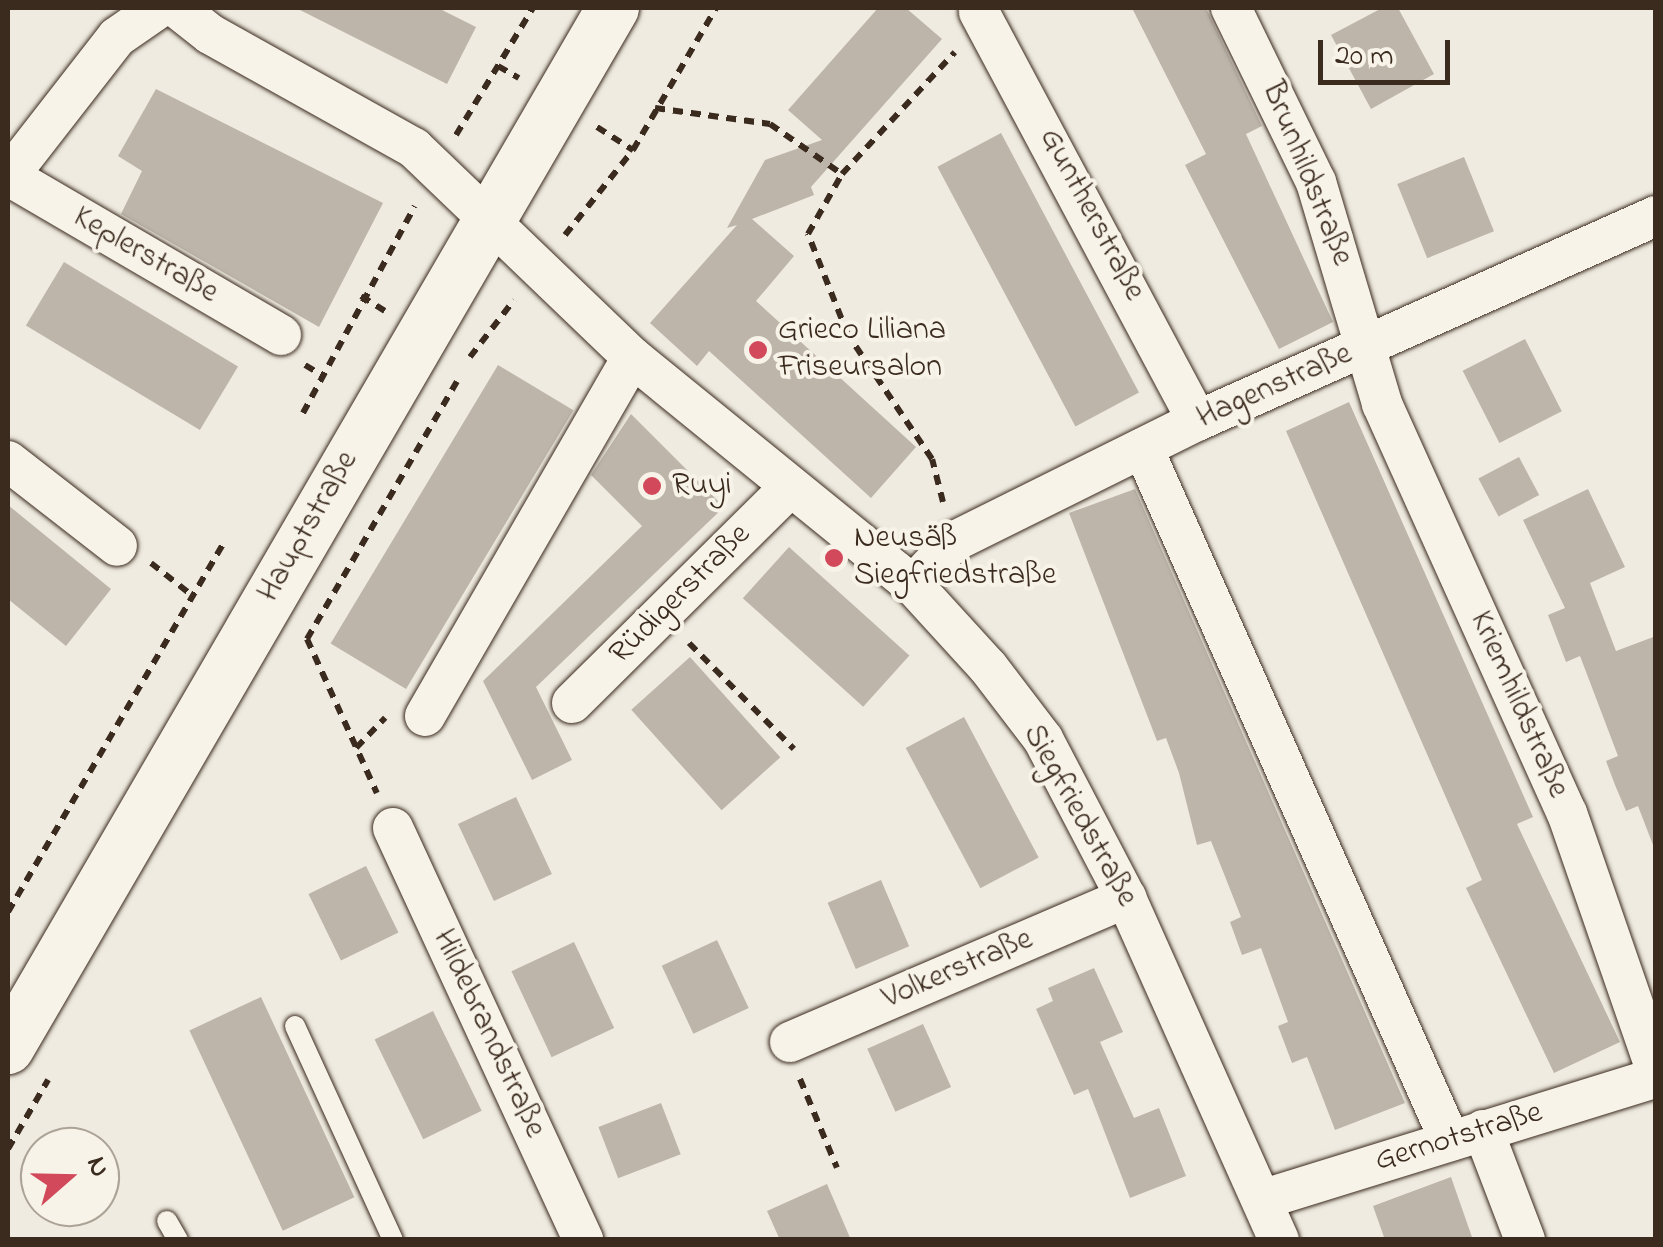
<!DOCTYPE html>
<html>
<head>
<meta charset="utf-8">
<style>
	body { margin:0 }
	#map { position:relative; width:1663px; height:1247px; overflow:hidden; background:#efebe0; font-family:"Indie Flower",sans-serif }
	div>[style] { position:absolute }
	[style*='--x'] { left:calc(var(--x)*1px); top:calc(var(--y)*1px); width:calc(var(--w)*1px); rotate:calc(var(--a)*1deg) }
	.building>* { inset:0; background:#bdb5aa; transform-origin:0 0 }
	.path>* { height:6px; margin-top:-3px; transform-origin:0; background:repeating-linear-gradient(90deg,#3b2a1e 0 10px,transparent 0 18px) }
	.roads { filter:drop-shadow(0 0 2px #3b2a1e) drop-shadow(0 0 2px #3b2a1e) }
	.service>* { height:20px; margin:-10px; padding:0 10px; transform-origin:10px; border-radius:10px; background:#f7f3e8 }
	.minor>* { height:40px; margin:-20px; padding:0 20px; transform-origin:20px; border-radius:20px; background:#f7f3e8 }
	.tertiary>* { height:52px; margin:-26px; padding:0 26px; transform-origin:26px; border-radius:26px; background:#f7f3e8 }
	.dots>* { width:28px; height:28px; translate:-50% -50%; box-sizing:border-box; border:5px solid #f7f3e8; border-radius:50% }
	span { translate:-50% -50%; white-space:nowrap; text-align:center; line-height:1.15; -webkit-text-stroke:8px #f7f3e8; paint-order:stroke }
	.street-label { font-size:32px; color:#3b2a1e }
	.poi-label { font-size:32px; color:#3b2a1e }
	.left { translate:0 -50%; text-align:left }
	.frame { position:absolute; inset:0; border:10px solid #3b2a1e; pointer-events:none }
	.north { position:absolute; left:20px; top:1127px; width:100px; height:100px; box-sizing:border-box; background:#f7f3e8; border:2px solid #aca397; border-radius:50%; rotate:70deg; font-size:28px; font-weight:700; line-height:40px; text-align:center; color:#3b2a1e }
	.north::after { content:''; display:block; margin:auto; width:35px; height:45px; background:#d1495b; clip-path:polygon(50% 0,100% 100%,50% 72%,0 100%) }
	.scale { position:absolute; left:1318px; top:40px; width:132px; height:45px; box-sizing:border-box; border:5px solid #3b2a1e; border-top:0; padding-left:12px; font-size:30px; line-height:35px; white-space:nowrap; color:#3b2a1e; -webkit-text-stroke:8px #f7f3e8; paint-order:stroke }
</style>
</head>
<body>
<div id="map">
	<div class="building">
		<div style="clip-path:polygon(296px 8px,438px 8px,476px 27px,447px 84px)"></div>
		<div style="clip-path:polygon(878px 8px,906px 8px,942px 39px,811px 187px,814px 195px,752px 219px,794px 256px,756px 301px,916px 447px,871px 498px,709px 351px,697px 366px,650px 323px,737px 225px,727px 228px,765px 160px,822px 140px,788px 110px)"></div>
		<div style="clip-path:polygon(1132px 8px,1206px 8px,1262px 126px,1246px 134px,1333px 322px,1279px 349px,1185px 165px,1206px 154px)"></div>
		<div style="clip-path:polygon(1382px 8px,1398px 8px,1434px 74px,1371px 109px,1331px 35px)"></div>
		<div style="clip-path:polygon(156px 89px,383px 203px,319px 327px,121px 214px,142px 171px,118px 156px)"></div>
		<div style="left:1001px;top:133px;width:294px;height:72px;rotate:62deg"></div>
		<div style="left:1464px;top:157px;width:80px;height:72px;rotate:68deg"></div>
		<div style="left:64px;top:262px;width:203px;height:74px;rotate:31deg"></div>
		<div style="left:1525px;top:339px;width:81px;height:70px;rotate:63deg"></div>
		<div style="left:498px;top:365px;width:88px;height:325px;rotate:31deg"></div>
		<div style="clip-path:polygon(1349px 402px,1533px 817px,1517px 824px,1620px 1042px,1554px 1073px,1466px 888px,1482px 880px,1286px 431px)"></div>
		<div style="clip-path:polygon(631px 414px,724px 507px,536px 687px,572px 760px,532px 780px,483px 681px,642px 526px,591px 475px)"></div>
		<div style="left:1519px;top:457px;width:43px;height:46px;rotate:62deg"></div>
		<div style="clip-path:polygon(1135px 489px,1405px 1103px,1335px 1130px,1307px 1057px,1292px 1063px,1278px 1026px,1288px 1022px,1261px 948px,1242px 955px,1230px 922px,1241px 917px,1211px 841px,1197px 845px,1179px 773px,1166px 738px,1157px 741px,1069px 513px)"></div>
		<div style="clip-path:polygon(1588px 489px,1625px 567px,1590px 583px,1616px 651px,1656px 636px,1653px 845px,1638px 806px,1626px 811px,1615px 785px,1606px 761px,1618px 756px,1580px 656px,1566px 662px,1548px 615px,1565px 608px,1523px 520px)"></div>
		<div style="clip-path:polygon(8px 505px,111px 589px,66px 646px,8px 599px)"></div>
		<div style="left:789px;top:547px;width:162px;height:69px;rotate:42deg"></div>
		<div style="left:690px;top:657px;width:135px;height:79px;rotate:48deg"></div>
		<div style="left:964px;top:717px;width:159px;height:66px;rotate:62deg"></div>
		<div style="left:516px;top:797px;width:85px;height:64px;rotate:65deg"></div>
		<div style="left:366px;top:866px;width:74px;height:64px;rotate:64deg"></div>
		<div style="left:881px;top:880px;width:72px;height:58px;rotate:67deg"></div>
		<div style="left:717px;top:940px;width:75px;height:61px;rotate:65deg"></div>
		<div style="left:574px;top:942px;width:95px;height:69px;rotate:65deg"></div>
		<div style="clip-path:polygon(1094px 968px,1123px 1032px,1100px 1042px,1134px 1118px,1159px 1108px,1186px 1176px,1130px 1198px,1088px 1089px,1074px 1095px,1036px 1009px,1053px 1001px,1048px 988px)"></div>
		<div style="left:261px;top:997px;width:221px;height:79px;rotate:65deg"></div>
		<div style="left:433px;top:1011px;width:111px;height:65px;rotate:64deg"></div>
		<div style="left:923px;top:1024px;width:69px;height:61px;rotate:66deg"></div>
		<div style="left:661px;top:1103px;width:55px;height:67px;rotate:69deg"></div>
		<div style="clip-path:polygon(1451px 1177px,1473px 1240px,1385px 1240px,1373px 1206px)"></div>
		<div style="clip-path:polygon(827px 1184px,851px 1240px,780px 1240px,767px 1211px)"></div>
	</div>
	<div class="path">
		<div style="--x:498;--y:66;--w:24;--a:30"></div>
		<div style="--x:655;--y:108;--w:116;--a:7.9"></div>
		<div style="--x:770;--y:124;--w:88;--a:34.8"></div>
		<div style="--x:597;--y:127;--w:43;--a:32.6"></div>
		<div style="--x:456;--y:135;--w:149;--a:-58.8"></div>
		<div style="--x:565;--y:235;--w:109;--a:-51.3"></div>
		<div style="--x:633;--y:150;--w:164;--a:-59.7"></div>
		<div style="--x:361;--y:296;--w:28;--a:32"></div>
		<div style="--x:470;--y:357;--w:72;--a:-52.3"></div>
		<div style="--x:305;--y:365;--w:23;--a:31"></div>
		<div style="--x:303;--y:413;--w:235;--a:-61.6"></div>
		<div style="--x:943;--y:502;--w:44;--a:-104.3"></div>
		<div style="--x:932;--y:459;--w:150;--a:-124.1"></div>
		<div style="--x:848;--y:335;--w:109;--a:-111.6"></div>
		<div style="--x:808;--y:234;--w:69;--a:-60.5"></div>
		<div style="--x:842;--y:174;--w:166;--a:-47.2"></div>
		<div style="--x:151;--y:563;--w:53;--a:38.2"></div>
		<div style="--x:307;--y:639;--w:298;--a:-59.8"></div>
		<div style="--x:307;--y:639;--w:169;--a:65.6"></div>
		<div style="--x:689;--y:643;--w:149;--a:45.3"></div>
		<div style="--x:356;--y:748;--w:42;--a:-46"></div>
		<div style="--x:8;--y:912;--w:426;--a:-59.7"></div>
		<div style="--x:800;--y:1079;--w:96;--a:67.4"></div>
		<div style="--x:8;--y:1149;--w:80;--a:-59.9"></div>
	</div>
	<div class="roads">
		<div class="service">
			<div style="--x:295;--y:1026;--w:235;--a:65.4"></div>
			<div style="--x:167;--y:1221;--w:22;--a:60"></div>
		</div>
		<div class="minor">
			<div style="--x:177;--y:8;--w:42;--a:38.2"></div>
			<div style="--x:210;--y:34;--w:234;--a:29.2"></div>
			<div style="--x:414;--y:148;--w:302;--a:43.8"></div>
			<div style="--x:632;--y:357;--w:362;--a:39.1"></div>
			<div style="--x:913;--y:585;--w:111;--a:47.6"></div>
			<div style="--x:988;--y:667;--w:91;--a:52.6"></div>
			<div style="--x:1043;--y:739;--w:179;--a:62.4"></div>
			<div style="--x:1126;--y:898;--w:375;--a:65.9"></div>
			<div style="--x:1231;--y:8;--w:194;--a:64"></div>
			<div style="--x:1316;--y:182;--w:232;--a:73.4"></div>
			<div style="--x:1382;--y:404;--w:449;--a:65.7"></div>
			<div style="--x:1567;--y:813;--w:272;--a:70.9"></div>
			<div style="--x:979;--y:12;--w:463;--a:61.9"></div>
			<div style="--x:9;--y:176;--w:315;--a:30.3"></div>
			<div style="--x:8;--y:177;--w:177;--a:-52.1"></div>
			<div style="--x:117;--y:37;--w:51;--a:-34.6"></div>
			<div style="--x:1143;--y:448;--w:758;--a:66.11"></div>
			<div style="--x:8;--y:461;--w:138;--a:37.9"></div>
			<div style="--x:913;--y:585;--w:59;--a:-47.1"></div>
			<div style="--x:953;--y:542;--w:272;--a:-26.4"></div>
			<div style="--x:1197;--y:421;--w:503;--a:-24.07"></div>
			<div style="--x:572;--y:703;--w:307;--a:-44.7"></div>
			<div style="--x:425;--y:716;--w:414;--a:-60"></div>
			<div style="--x:393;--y:828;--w:454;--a:65.2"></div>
			<div style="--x:790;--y:1042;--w:366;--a:-23.2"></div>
			<div style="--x:1483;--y:1130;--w:118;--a:69.1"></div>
			<div style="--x:1264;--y:1199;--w:410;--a:-17.2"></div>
		</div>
		<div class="tertiary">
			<div style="--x:8;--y:1048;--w:1203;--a:-59.81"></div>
		</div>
	</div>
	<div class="dots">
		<div style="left:758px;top:350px;background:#d1495b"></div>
		<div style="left:652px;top:486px;background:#d1495b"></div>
		<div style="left:834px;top:558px;background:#d1495b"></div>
	</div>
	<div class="street-label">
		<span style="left:1306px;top:174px;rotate:68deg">Brunhildstraße</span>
		<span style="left:1091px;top:215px;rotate:62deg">Guntherstraße</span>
		<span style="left:145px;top:256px;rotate:30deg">Keplerstraße</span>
		<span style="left:1275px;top:387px;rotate:-24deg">Hagenstraße</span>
		<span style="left:309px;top:527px;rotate:-60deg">Hauptstraße</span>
		<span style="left:681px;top:595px;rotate:-45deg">Rüdigerstraße</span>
		<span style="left:1518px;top:705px;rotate:66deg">Kriemhildstraße</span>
		<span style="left:1079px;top:816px;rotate:61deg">Siegfriedstraße</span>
		<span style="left:958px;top:970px;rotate:-23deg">Volkerstraße</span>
		<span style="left:488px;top:1034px;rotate:65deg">Hildebrandstraße</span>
		<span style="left:1459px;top:1138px;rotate:-17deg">Gernotstraße</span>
	</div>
	<div class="poi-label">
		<span class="left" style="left:778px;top:350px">Grieco Liliana<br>Friseursalon</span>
		<span class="left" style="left:672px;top:486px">Ruyi</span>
		<span class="left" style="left:854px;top:558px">Neusäß<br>Siegfriedstraße</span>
	</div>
	<div class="frame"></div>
	<div class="north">N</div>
	<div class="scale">20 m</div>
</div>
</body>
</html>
